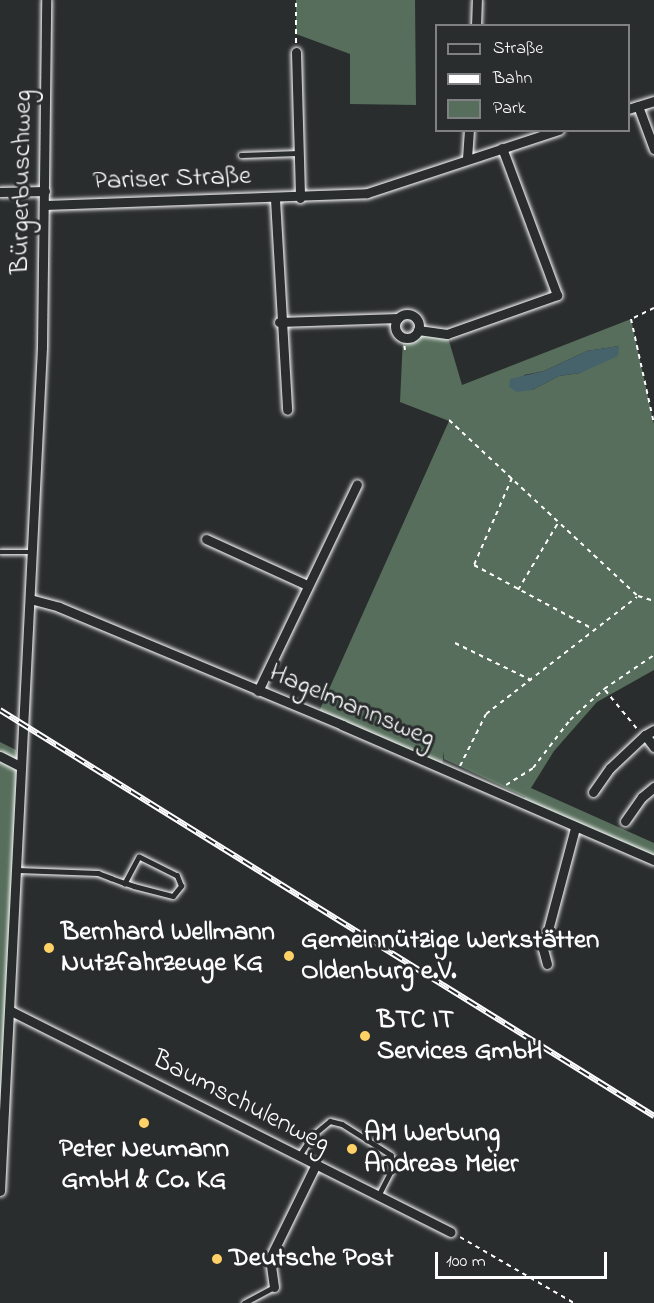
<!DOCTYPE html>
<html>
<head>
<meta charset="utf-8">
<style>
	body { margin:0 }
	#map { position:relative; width:654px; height:1303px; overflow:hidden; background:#2a2d2e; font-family:"Indie Flower",sans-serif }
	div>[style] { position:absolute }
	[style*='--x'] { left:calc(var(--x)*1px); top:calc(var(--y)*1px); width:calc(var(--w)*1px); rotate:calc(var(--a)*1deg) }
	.green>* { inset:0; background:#566e5b }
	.water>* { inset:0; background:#46636b }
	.path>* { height:2px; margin-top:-1px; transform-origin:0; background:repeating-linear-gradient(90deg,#fff 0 4.5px,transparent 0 9px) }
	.roads { filter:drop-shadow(0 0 2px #fff) drop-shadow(0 0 2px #fff) }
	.service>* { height:4.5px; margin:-2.25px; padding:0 2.25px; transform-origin:2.25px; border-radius:2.25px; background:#2a2d2e }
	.minor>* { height:9px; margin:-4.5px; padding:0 4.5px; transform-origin:4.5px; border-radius:4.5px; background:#2a2d2e }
	.minor>.ring { margin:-4.5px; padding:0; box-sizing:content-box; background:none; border:9px solid #2a2d2e; border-radius:50% }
	.rail>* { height:6px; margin-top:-3px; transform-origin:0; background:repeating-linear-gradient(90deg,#2a2d2e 0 11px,#fff 0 22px); box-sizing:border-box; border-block:2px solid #fff }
	.dots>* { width:16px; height:16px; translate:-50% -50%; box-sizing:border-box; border:3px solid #2a2d2e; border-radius:50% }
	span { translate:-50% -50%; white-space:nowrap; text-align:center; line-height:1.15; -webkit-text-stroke:6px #2a2d2e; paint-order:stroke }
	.street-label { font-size:27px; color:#fff }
	.poi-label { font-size:27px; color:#fff; font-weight:700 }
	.left { translate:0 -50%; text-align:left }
	.legend { position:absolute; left:435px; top:24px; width:195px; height:108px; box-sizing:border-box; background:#2a2d2e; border:2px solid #7f8182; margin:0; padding:8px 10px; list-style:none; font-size:18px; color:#fff }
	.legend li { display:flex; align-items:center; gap:12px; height:30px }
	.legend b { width:30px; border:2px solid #7f8182 }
	.scale { position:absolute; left:435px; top:1252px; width:172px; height:27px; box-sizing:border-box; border:3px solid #fff; border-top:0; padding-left:8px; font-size:18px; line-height:21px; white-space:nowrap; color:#fff; -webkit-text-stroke:4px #2a2d2e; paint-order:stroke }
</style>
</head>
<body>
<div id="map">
	<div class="green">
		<div style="clip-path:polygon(296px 0,415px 0,416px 105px,350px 104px,350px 54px,296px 34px)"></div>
		<div style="clip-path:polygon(evenodd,631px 319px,654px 424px,654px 670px,597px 702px,554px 751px,531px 788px,654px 843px,654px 860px,521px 804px,525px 797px,444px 759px,444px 751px,442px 768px,317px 716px,449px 421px,400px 402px,403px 337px,417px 333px,447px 334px,462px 385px,631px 319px,619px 346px,580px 373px,559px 376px,532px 390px,524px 375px,544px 371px,587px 351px,619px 346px)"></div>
		<div style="clip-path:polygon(0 742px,16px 750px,20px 766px,0 1159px)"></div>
	</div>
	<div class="water">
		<div style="clip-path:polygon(619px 346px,618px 356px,580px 373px,559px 376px,532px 390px,517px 392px,509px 387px,510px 379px,544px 371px,587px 351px)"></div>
	</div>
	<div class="path">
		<div style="--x:296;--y:43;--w:43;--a:-90"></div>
		<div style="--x:654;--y:308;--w:25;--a:154"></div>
		<div style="--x:631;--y:319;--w:107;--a:77.6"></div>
		<div style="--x:403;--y:337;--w:13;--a:81"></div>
		<div style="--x:449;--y:420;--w:258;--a:43"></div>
		<div style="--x:638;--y:596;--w:17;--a:17"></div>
		<div style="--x:512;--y:478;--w:95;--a:113.6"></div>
		<div style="--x:474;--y:565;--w:135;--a:28.3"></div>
		<div style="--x:518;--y:590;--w:78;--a:-59.2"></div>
		<div style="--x:455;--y:643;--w:85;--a:26"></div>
		<div style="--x:605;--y:690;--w:52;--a:50.5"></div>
		<div style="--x:460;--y:766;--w:58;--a:-63.4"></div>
		<div style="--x:486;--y:714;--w:191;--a:-37.8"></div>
		<div style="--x:506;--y:785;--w:32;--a:-32"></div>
		<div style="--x:533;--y:768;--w:61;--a:-52.4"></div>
		<div style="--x:570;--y:720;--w:46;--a:-42.4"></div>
		<div style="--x:604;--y:689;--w:60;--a:-34.2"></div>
		<div style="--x:460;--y:1237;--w:132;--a:30.1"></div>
	</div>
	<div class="roads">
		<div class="service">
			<div style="--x:241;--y:155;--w:57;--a:-2"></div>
			<div style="--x:0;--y:552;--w:32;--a:0"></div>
			<div style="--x:18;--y:870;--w:80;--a:2.1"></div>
			<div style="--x:98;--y:873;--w:14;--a:21"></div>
			<div style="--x:111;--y:878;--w:15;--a:20"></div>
			<div style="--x:125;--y:883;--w:9;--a:18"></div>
			<div style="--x:134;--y:886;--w:40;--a:14.4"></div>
			<div style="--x:173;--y:896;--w:13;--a:-51"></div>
			<div style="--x:181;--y:886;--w:11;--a:-112"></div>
			<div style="--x:177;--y:876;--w:42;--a:-153.4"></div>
			<div style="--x:139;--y:857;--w:30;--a:118"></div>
			<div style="--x:299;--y:1156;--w:24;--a:-57"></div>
			<div style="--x:312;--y:1136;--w:23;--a:-40"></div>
			<div style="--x:330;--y:1121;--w:12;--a:14"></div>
			<div style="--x:342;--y:1124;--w:58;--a:32.3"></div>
			<div style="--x:391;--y:1155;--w:11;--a:75"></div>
			<div style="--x:394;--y:1166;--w:33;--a:117"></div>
			<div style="--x:244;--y:1303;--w:34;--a:-28"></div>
		</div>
		<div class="minor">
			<div style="--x:476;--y:26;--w:26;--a:-88"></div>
			<div style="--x:296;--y:52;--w:146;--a:88.4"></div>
			<div style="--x:638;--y:106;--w:46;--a:69.6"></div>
			<div style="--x:628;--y:109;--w:27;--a:-17"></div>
			<div style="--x:467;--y:158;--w:28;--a:-86"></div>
			<div style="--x:0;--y:192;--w:45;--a:-1.3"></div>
			<div style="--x:275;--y:199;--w:211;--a:86.7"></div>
			<div style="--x:45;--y:205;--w:322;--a:-2.1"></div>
			<div style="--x:367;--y:193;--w:202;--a:-18.2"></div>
			<div class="ring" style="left:395px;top:314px;width:15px;height:15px"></div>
			<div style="--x:279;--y:322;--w:119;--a:-1.9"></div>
			<div style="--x:418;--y:330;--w:29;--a:8"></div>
			<div style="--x:447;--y:334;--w:117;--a:-19.5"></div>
			<div style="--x:557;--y:295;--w:157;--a:-110.5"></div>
			<div style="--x:206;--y:539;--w:111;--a:24.5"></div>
			<div style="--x:30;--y:599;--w:30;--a:15"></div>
			<div style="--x:59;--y:607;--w:307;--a:22.6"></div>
			<div style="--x:342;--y:725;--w:340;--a:23.4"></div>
			<div style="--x:258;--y:691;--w:229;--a:-64.4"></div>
			<div style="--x:654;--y:730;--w:10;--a:151"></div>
			<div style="--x:645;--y:735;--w:15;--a:53"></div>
			<div style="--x:0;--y:756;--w:22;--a:27"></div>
			<div style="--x:593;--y:792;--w:29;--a:-55"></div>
			<div style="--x:610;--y:768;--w:48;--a:-43.3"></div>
			<div style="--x:625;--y:821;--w:29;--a:-55"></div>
			<div style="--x:642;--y:797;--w:16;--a:-40"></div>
			<div style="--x:547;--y:964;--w:16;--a:-105"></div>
			<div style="--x:543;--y:949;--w:125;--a:-75.2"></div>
			<div style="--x:11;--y:1011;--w:492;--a:26.7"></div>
			<div style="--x:0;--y:1191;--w:845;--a:-87.15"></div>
			<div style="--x:42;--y:347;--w:347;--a:-89.3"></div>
			<div style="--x:274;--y:1287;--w:29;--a:-98"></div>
			<div style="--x:270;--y:1258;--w:105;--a:-63.9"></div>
		</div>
	</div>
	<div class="rail">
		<div style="--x:0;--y:710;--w:770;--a:31.83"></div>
	</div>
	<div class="dots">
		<div style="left:49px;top:948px;background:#ffd166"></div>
		<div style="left:289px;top:956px;background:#ffd166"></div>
		<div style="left:365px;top:1036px;background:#ffd166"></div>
		<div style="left:144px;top:1123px;background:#ffd166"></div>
		<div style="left:352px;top:1149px;background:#ffd166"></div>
		<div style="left:217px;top:1259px;background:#ffd166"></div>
	</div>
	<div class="street-label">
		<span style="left:172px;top:179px;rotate:-2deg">Pariser Straße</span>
		<span style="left:22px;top:182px;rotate:-89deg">Bürgerbuschweg</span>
		<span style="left:352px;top:706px;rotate:23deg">Hagelmannsweg</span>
		<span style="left:241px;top:1102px;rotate:27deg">Baumschulenweg</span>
	</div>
	<div class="poi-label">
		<span class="left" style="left:61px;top:948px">Bernhard Wellmann<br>Nutzfahrzeuge KG</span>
		<span class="left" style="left:301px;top:956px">Gemeinnützige Werkstätten<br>Oldenburg e.V.</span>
		<span class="left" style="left:377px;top:1036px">BTC IT<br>Services GmbH</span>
		<span class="left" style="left:364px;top:1149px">AM Werbung<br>Andreas Meier</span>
		<span style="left:144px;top:1165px">Peter Neumann<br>GmbH &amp; Co. KG</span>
		<span class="left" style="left:229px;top:1259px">Deutsche Post</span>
	</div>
	<ul class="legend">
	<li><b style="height:8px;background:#2a2d2e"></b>Straße</li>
	<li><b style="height:8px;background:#fff"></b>Bahn</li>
	<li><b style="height:16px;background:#566e5b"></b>Park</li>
	</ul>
	<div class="scale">100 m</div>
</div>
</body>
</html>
